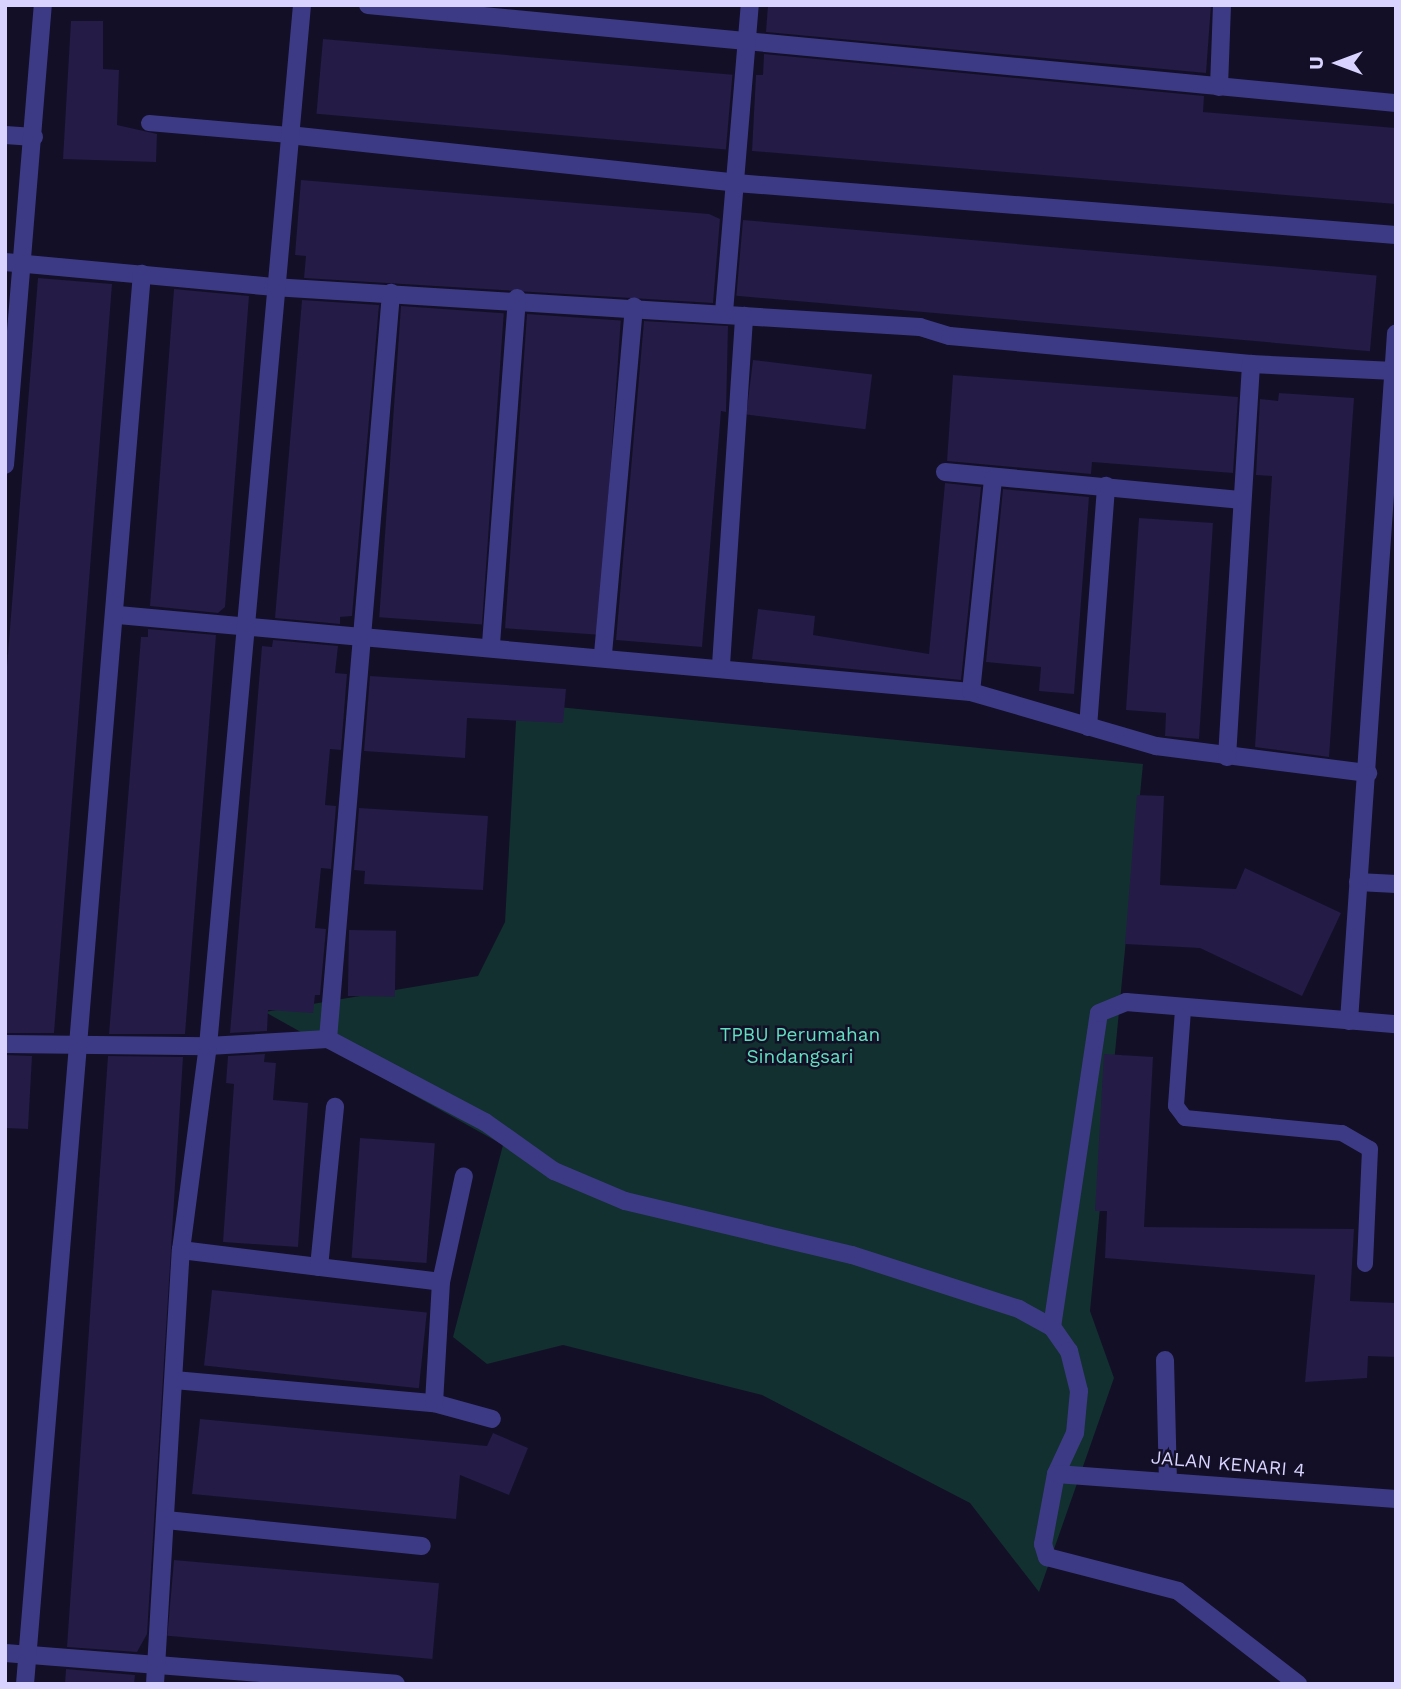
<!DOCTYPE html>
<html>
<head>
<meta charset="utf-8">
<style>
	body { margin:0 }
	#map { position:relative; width:1401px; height:1689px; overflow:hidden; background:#130f26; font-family:"Work Sans",sans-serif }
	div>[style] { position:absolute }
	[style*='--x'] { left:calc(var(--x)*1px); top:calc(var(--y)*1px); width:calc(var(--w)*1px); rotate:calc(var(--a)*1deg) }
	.green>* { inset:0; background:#12302f }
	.building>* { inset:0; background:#241b47; transform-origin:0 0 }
	.service>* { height:16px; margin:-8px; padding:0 8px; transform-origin:8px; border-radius:8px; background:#3d3a85 }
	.minor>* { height:18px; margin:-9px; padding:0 9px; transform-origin:9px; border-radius:9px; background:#3d3a85 }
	span { translate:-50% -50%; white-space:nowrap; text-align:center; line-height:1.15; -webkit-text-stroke:5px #130f26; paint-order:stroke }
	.park-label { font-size:19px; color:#5fe0c0 }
	.street-label { font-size:19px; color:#d9d4ff }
	.frame { position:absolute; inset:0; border:7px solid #d9d4ff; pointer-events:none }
	.north { position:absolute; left:1303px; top:28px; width:70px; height:70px; -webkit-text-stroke:5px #130f26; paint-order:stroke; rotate:270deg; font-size:19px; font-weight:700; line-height:28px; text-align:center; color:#d9d4ff }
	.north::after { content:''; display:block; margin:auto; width:24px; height:32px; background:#d9d4ff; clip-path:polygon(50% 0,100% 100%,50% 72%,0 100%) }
</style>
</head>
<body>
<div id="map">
	<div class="green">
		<div style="clip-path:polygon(517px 703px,1143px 764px,1090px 1311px,1114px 1378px,1039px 1592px,970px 1503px,762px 1395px,563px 1345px,487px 1364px,453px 1337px,503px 1145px,265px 1012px,478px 976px,505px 922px)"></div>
	</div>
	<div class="building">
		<div style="clip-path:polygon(768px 5px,1211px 5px,1206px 73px,766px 32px)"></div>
		<div style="clip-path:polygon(71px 21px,103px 21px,103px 69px,119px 70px,117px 125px,157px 134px,156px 162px,63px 159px)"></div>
		<div style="left:323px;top:39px;width:411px;height:75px;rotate:5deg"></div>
		<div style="clip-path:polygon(764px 54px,1204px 96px,1203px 112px,1396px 128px,1396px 204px,752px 151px,756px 75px,763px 75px)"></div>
		<div style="clip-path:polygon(301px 180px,709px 214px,720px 219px,713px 303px,304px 278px,306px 256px,295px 255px)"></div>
		<div style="left:743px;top:220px;width:636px;height:76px;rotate:5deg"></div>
		<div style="clip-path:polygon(38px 278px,112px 284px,54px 1033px,5px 1033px,5px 691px)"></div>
		<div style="clip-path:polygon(174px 289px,249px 296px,225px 607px,218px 613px,150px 606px)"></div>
		<div style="clip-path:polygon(302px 300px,379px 305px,352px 616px,340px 617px,340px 624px,275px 618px)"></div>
		<div style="left:401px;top:306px;width:103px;height:312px;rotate:4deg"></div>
		<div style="left:527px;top:314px;width:94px;height:315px;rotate:4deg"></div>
		<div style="clip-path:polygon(644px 321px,728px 326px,726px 412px,721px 411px,702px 647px,616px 640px)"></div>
		<div style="left:753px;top:360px;width:120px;height:55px;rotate:7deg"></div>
		<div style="clip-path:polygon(953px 375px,1238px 397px,1233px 473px,1092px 462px,1091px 474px,947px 461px)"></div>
		<div style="clip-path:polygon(1279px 393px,1354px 398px,1329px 757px,1255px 747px,1272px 476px,1256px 475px,1260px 399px,1278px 401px)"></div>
		<div style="clip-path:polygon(945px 483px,981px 487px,961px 680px,752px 659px,758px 609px,815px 616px,813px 635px,929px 654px)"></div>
		<div style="clip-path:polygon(1003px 489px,1089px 497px,1074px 694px,1039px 691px,1041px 667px,986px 662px)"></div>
		<div style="clip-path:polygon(1139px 518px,1213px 523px,1199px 739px,1165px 736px,1166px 713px,1126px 710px)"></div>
		<div style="clip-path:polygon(148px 629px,216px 635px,185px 1034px,109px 1034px,141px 637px,148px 637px)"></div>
		<div style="clip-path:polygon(273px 640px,338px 646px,335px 673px,347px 674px,341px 750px,330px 749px,325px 805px,336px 806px,331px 869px,321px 868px,315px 928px,326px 929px,320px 995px,315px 995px,313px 1013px,268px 1010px,267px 1031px,230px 1033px,262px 646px,272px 647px)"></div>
		<div style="clip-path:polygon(370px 676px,566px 689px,563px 723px,467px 718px,465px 758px,364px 751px)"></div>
		<div style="clip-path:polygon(1137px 795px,1164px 796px,1160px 885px,1236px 889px,1245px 868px,1341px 913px,1302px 996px,1200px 948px,1125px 944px)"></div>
		<div style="clip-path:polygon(359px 808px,488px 816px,483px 890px,364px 884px,365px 871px,354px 870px)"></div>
		<div style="left:349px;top:930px;width:47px;height:66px;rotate:1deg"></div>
		<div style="clip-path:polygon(265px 1054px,264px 1062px,276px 1063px,273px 1100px,308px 1103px,298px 1247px,223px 1242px,234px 1084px,226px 1083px,228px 1056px)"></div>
		<div style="clip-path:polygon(1104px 1054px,1153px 1057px,1144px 1227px,1354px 1229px,1350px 1301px,1396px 1303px,1396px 1357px,1368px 1356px,1367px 1378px,1305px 1382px,1315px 1275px,1105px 1258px,1107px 1211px,1095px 1211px)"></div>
		<div style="clip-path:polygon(5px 1055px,32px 1056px,28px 1129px,5px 1128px)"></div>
		<div style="clip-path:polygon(108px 1056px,183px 1057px,147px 1634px,137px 1652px,67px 1647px)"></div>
		<div style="left:360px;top:1138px;width:75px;height:120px;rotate:4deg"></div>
		<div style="left:212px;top:1290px;width:216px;height:76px;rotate:6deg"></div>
		<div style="clip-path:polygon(200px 1419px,487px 1446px,493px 1433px,528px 1448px,509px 1495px,460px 1475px,456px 1519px,192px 1494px)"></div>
		<div style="left:174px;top:1560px;width:266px;height:76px;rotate:5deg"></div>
		<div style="clip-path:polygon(66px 1669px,135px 1675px,134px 1684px,65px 1684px)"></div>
	</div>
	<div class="service">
		<div style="--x:149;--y:123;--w:141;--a:4.9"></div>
		<div style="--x:1183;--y:1010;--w:96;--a:94.2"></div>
		<div style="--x:1176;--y:1106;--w:15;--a:53"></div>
		<div style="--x:1185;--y:1118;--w:158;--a:5.5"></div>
		<div style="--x:1342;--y:1133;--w:32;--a:30"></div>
		<div style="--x:1370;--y:1149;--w:115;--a:92.5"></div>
	</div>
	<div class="minor">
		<div style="--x:368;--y:5;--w:1033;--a:5.45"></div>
		<div style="--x:1219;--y:87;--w:82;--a:-87.9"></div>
		<div style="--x:5;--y:135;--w:29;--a:4"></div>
		<div style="--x:289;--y:135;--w:450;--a:6.1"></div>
		<div style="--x:736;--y:183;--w:662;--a:4.5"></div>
		<div style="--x:5;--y:262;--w:269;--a:5.3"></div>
		<div style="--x:273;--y:287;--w:648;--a:3.54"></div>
		<div style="--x:920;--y:327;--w:31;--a:17"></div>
		<div style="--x:950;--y:336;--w:302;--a:5.3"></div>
		<div style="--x:1251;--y:364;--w:143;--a:2.8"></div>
		<div style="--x:724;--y:312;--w:308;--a:-85.2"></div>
		<div style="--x:5;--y:465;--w:462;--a:-85.3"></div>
		<div style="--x:945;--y:472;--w:296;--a:5.4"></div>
		<div style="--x:118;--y:615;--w:856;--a:5.16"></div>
		<div style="--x:971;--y:692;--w:193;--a:16.3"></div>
		<div style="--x:1156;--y:746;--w:214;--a:7.3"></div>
		<div style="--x:491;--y:644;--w:347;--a:-85.7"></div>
		<div style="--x:603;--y:654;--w:349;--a:-84.9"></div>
		<div style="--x:721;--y:665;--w:350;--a:-86.2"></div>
		<div style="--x:971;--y:692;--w:214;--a:-84.1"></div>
		<div style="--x:1088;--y:727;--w:242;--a:-85.7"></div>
		<div style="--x:1227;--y:757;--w:394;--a:-86.5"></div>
		<div style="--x:1358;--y:882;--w:38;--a:3"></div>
		<div style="--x:1349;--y:1021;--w:689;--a:-86.09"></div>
		<div style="--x:328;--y:1039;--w:749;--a:-85.17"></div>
		<div style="--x:5;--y:1044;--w:203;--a:0.6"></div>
		<div style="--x:208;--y:1046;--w:120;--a:-3.3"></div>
		<div style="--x:328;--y:1039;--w:178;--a:27.9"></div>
		<div style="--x:485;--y:1122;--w:85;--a:35.4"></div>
		<div style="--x:554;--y:1171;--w:77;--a:22.9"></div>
		<div style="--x:625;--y:1201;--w:233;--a:13.4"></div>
		<div style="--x:852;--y:1255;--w:176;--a:17.9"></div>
		<div style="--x:1019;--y:1309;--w:38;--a:29"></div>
		<div style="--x:1052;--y:1327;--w:29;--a:55"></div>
		<div style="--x:1069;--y:1351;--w:41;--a:76"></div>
		<div style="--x:1079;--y:1391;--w:42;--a:95.4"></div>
		<div style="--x:1075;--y:1433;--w:45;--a:114.9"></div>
		<div style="--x:1056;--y:1474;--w:71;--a:100.5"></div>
		<div style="--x:1043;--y:1544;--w:14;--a:73"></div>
		<div style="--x:1047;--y:1557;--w:135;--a:14.5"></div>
		<div style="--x:1178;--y:1591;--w:152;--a:37.8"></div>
		<div style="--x:181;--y:1250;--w:262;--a:7"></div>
		<div style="--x:319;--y:1267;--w:161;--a:-84.3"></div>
		<div style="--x:1052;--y:1327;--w:317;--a:-81.5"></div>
		<div style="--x:1099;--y:1013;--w:29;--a:-22"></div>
		<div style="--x:1126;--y:1002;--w:271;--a:4.7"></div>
		<div style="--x:1165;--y:1360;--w:119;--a:88.6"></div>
		<div style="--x:174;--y:1380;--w:261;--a:5.1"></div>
		<div style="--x:434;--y:1403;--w:60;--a:15.4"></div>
		<div style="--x:434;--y:1403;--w:121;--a:-86.7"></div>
		<div style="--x:441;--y:1282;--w:108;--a:-77.8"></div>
		<div style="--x:1056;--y:1474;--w:341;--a:4.2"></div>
		<div style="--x:166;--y:1520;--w:257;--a:5.8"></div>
		<div style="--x:5;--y:1653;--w:392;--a:4.5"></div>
		<div style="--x:25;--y:1684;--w:1415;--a:-85.26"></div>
		<div style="--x:155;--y:1684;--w:435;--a:-86.6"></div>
		<div style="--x:181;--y:1250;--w:206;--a:-82.5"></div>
		<div style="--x:208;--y:1046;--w:1045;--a:-84.84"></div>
	</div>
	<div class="park-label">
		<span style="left:800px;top:1046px">TPBU Perumahan<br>Sindangsari</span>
	</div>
	<div class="street-label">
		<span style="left:1228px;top:1464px;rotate:5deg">JALAN KENARI 4</span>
	</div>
	<div class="frame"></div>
	<div class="north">U</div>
</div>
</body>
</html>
